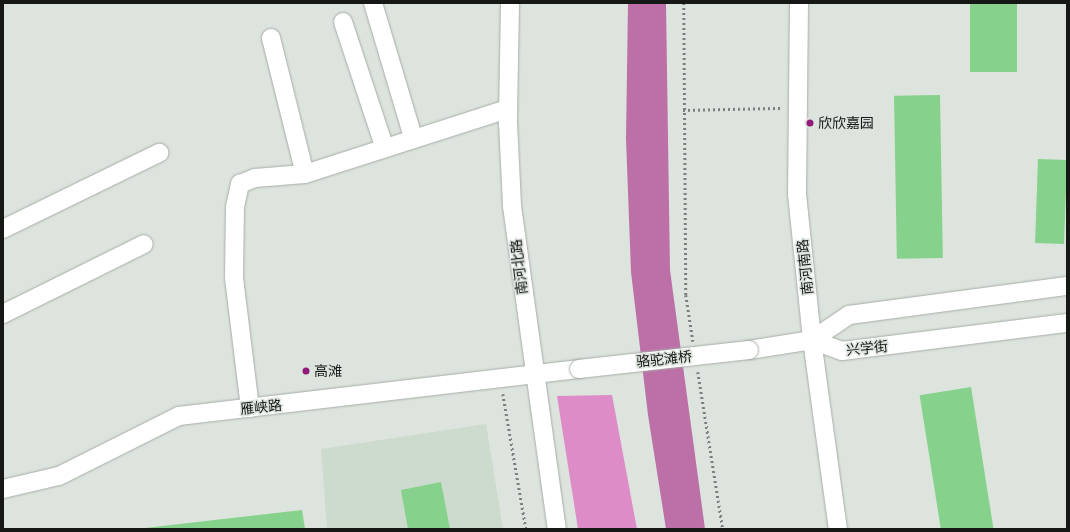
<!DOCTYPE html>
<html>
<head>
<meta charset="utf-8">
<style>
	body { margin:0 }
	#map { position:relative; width:1070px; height:532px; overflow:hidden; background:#dde4de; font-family:Jost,"Noto Sans SC",sans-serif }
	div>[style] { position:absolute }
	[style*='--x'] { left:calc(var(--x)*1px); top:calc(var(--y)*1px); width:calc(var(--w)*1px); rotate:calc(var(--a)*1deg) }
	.built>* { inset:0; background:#cddace }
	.forest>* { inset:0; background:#dd8cc7 }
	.water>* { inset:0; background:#bd6fa8 }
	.building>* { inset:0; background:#86d18b; transform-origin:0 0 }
	.path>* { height:2.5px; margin-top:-1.25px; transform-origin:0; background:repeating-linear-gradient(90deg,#7c807c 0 2px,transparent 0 5px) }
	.roads { filter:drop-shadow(0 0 1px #a6ada6) drop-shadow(0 0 1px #a6ada6) }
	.minor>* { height:18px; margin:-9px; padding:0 9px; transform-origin:9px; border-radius:9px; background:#fff }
	.bridges { filter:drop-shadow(0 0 1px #a6ada6) drop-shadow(0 0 1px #a6ada6) }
	.minor-bridge>* { height:18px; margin:-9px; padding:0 9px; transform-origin:9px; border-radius:9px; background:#fff }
	.dots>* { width:11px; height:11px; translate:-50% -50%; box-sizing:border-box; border:2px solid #dde4de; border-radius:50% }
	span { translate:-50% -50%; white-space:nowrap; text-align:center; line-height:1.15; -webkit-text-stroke:3px #dde4de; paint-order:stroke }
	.poi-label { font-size:14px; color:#161816 }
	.left { translate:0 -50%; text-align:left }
	.street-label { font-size:14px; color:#161816 }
	.frame { position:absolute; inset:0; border:4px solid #161816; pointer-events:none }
</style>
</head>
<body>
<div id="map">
	<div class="built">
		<div style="clip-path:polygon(486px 424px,503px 529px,327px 529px,321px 449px)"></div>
	</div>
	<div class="forest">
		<div style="clip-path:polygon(612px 395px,637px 529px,578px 529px,557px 396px)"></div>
	</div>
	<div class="water">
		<div style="clip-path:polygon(628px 3px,666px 3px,670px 270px,705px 529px,666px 529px,648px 415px,631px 272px,626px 139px)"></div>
	</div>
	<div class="building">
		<div style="left:970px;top:3px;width:47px;height:69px"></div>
		<div style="left:940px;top:95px;width:163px;height:46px;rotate:89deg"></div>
		<div style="left:1038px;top:159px;width:29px;height:84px;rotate:2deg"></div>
		<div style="left:971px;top:387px;width:144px;height:52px;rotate:81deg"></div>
		<div style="clip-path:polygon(441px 482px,450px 529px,408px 529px,401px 490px)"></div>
		<div style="clip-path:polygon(302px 510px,305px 529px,145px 529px,145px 528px)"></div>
	</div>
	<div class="path">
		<div style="--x:684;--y:3;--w:292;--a:89.6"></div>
		<div style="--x:686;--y:295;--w:47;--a:81.3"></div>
		<div style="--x:683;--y:110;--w:99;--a:-1.2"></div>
		<div style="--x:698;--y:372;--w:159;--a:81"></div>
		<div style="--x:503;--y:394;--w:137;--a:80.3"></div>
	</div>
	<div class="roads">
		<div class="minor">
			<div style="--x:373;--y:3;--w:140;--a:73.4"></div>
			<div style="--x:510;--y:3;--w:120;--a:91"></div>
			<div style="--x:508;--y:123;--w:83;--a:87.2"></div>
			<div style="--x:512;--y:206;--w:326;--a:82.1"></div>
			<div style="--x:799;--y:3;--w:191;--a:90.6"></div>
			<div style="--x:797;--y:194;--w:147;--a:84.1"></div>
			<div style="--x:812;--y:340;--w:191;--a:82.2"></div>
			<div style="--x:343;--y:22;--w:131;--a:71.7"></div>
			<div style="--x:271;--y:38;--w:140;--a:76"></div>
			<div style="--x:3;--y:229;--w:174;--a:-26"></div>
			<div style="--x:3;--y:314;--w:157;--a:-26.4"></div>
			<div style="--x:812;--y:340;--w:32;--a:20"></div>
			<div style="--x:842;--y:351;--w:227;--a:-7.1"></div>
			<div style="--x:749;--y:350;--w:64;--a:-9"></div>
			<div style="--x:812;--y:340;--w:45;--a:-34"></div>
			<div style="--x:849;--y:315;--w:220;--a:-7.6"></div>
			<div style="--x:250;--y:408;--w:132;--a:-97"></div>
			<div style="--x:234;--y:277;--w:70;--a:-89.2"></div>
			<div style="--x:235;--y:207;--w:24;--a:-78"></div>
			<div style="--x:240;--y:184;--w:16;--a:-22"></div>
			<div style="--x:255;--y:178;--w:50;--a:-4.6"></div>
			<div style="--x:305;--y:174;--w:213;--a:-17.8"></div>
			<div style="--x:3;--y:489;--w:57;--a:-13.1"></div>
			<div style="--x:59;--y:476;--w:134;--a:-26.6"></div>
			<div style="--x:179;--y:416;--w:403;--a:-6.7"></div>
		</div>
	</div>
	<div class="bridges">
		<div class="minor-bridge">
			<div style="--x:579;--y:369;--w:171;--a:-6.4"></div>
		</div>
	</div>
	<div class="dots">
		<div style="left:810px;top:123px;background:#901b7a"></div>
		<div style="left:306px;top:371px;background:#901b7a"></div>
	</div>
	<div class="poi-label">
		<span class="left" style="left:818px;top:123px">欣欣嘉园</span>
		<span class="left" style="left:314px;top:371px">高滩</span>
	</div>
	<div class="street-label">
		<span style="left:519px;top:267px;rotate:-97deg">南河北路</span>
		<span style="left:805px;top:267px;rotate:-96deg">南河南路</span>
		<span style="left:867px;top:348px;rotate:-6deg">兴学街</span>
		<span style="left:664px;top:359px;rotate:-6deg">骆驼滩桥</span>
		<span style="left:261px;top:407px;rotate:-6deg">雁峡路</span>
	</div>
	<div class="frame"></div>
</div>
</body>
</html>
